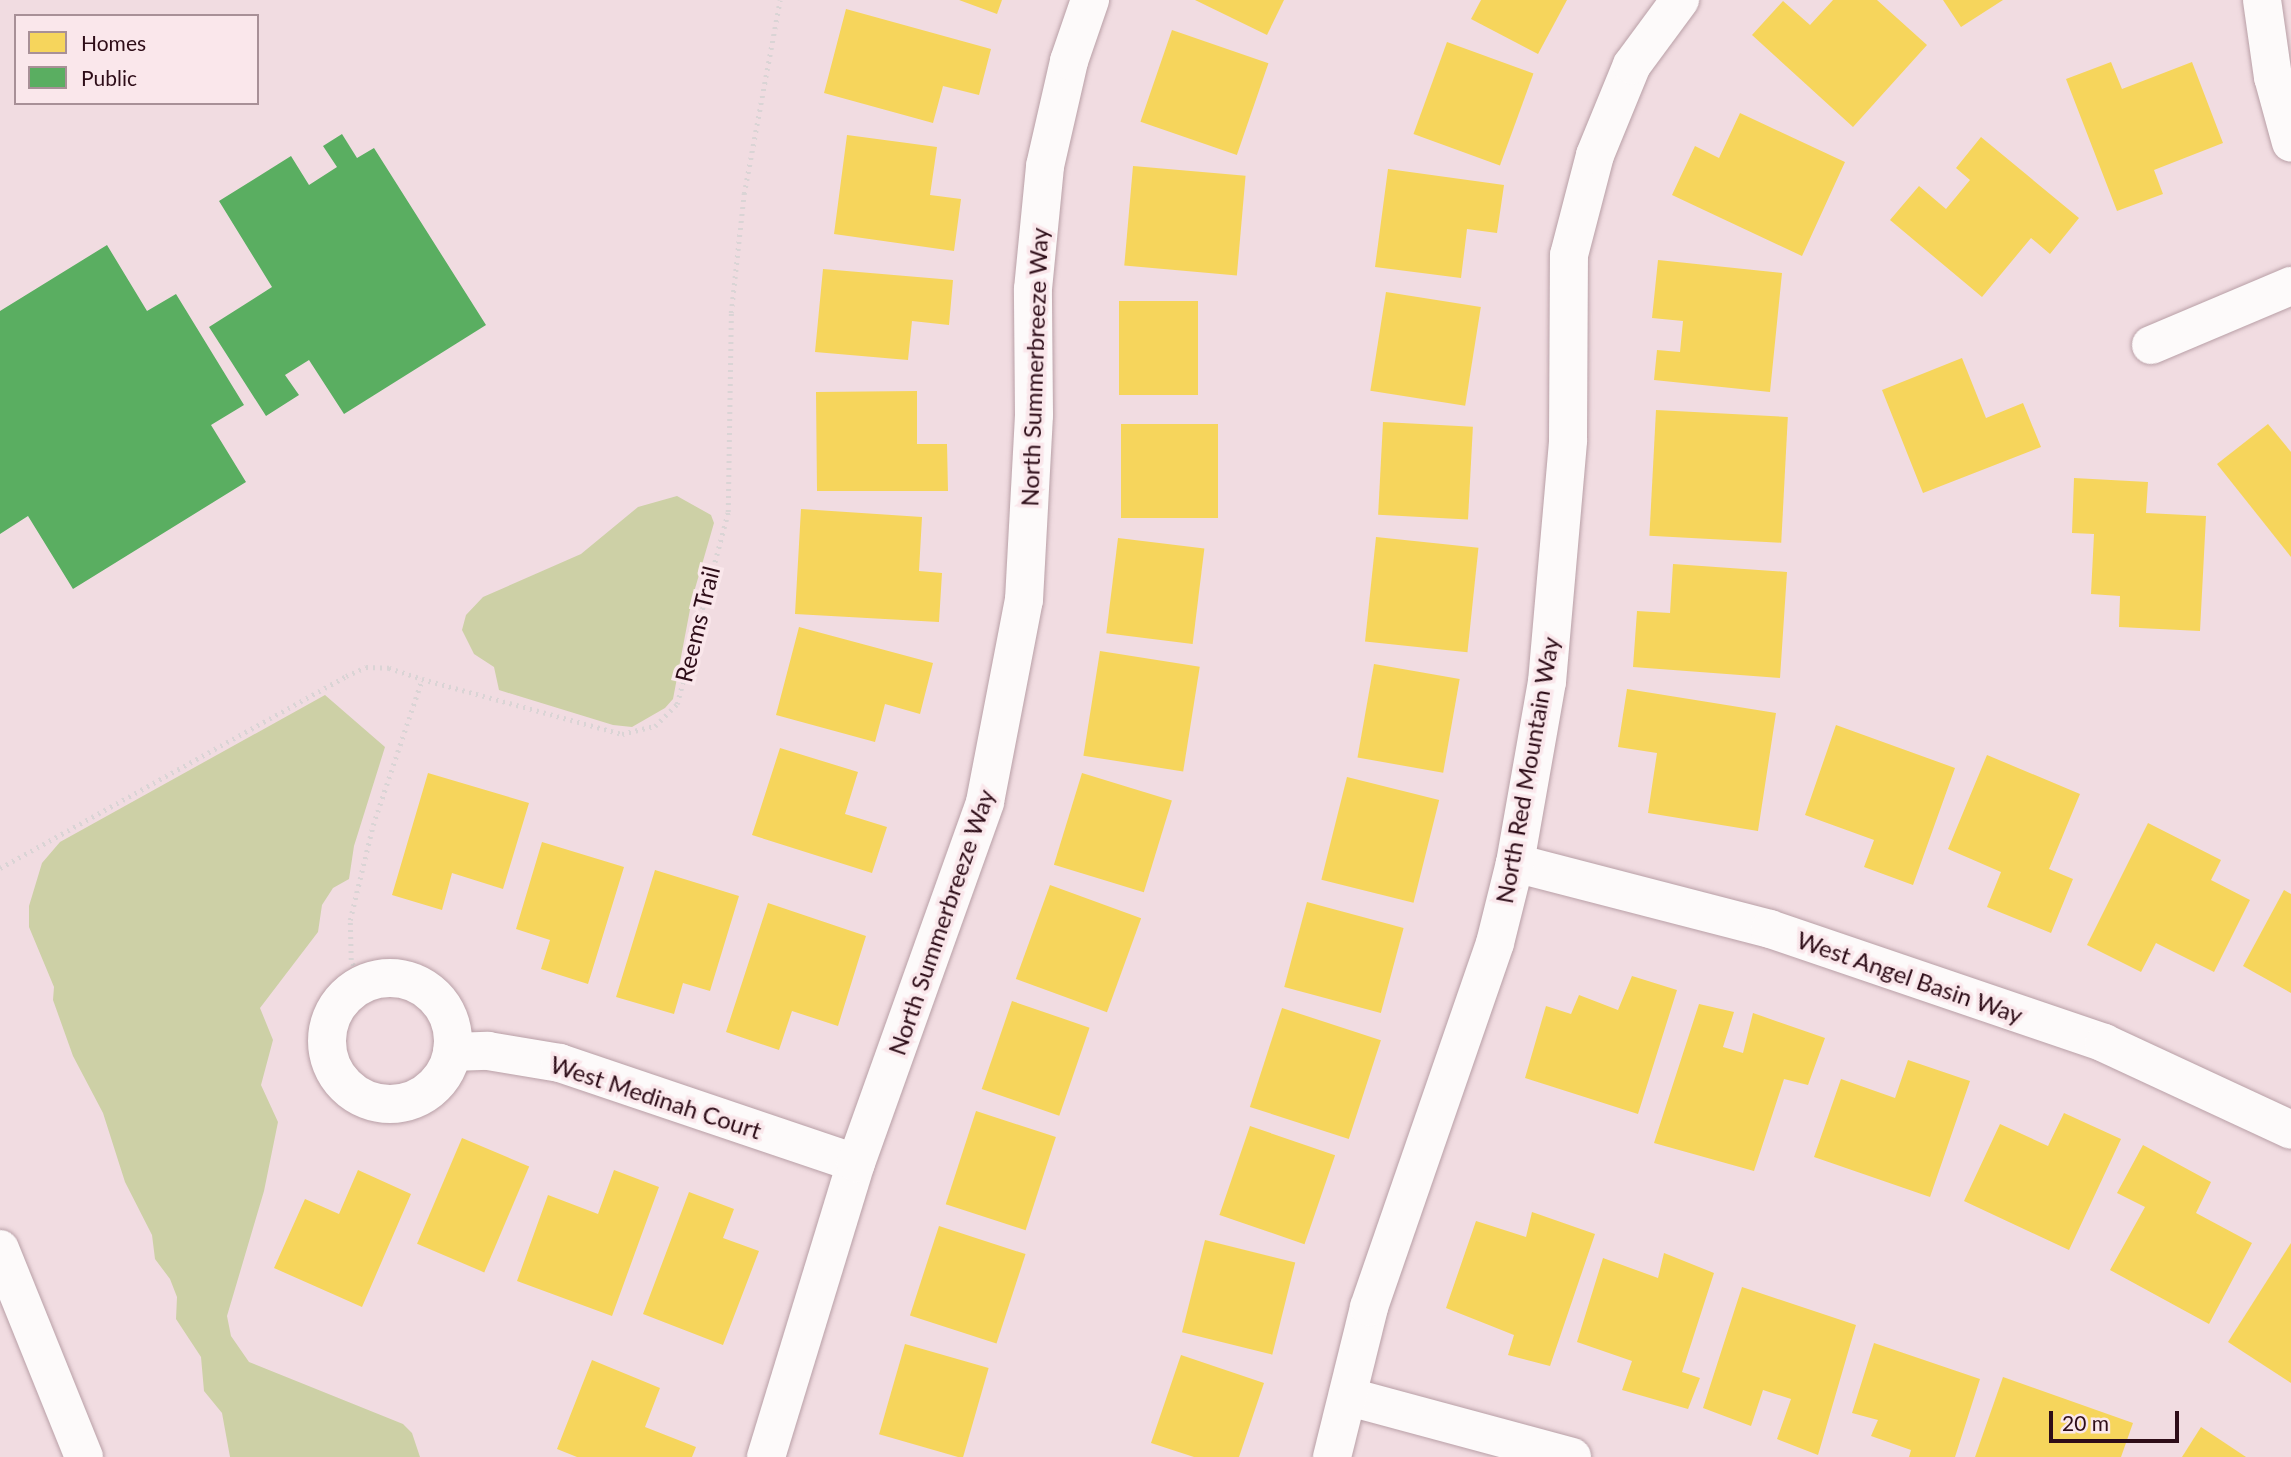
<!DOCTYPE html>
<html>
<head>
<meta charset="utf-8">
<style>
	body { margin:0 }
	#map { position:relative; width:2291px; height:1457px; overflow:hidden; background:#f1dce1; font-family:Lato,sans-serif }
	div>[style] { position:absolute }
	[style*='--x'] { left:calc(var(--x)*1px); top:calc(var(--y)*1px); width:calc(var(--w)*1px); rotate:calc(var(--a)*1deg) }
	.green>* { inset:0; background:#cdd0a6 }
	.homes>* { inset:0; background:#f6d55c; transform-origin:0 0 }
	.public>* { inset:0; background:#5aae61 }
	.path>* { height:4.5px; margin-top:-2.25px; transform-origin:0; background:repeating-linear-gradient(90deg,#dad4d5 0 2px,transparent 0 7px) }
	.roads { filter:drop-shadow(0 0 2px #b9a0a7) drop-shadow(0 0 2px #b9a0a7) }
	.street>* { height:38px; margin:-19px; padding:0 19px; transform-origin:19px; border-radius:19px; background:#fdfafa }
	.street>.ring { margin:-19px; padding:0; box-sizing:content-box; background:none; border:38px solid #fdfafa; border-radius:50% }
	.secondary>* { height:38px; margin:-19px; padding:0 19px; transform-origin:19px; border-radius:19px; background:#fdfafa }
	span { translate:-50% -50%; white-space:nowrap; text-align:center; line-height:1.15; -webkit-text-stroke:7px #fae7eb; paint-order:stroke }
	.street-label { font-size:24px; color:#2e0d18 }
	.legend { position:absolute; left:14px; top:14px; width:245px; height:91px; box-sizing:border-box; background:#fae7eb; border:2px solid #a89097; margin:0; padding:9px 12px; list-style:none; font-size:21px; color:#2e0d18 }
	.legend li { display:flex; align-items:center; gap:14px; height:35px }
	.legend b { width:35px; border:2px solid #a89097 }
	.scale { position:absolute; left:2049px; top:1411px; width:130px; height:32px; box-sizing:border-box; border:4px solid #2e0d18; border-top:0; padding-left:9px; font-size:21px; line-height:24px; white-space:nowrap; color:#2e0d18; -webkit-text-stroke:5px #fae7eb; paint-order:stroke }
</style>
</head>
<body>
<div id="map">
	<div class="green">
		<div style="clip-path:polygon(677px 496px,711px 515px,714px 523px,692px 599px,673px 699px,665px 708px,632px 727px,613px 725px,499px 690px,494px 667px,474px 654px,462px 630px,466px 615px,483px 597px,581px 554px,638px 507px)"></div>
		<div style="clip-path:polygon(325px 695px,385px 747px,354px 846px,349px 879px,333px 888px,322px 905px,318px 932px,260px 1008px,273px 1040px,261px 1085px,278px 1122px,264px 1191px,227px 1316px,231px 1336px,249px 1362px,403px 1424px,412px 1433px,420px 1457px,230px 1457px,222px 1413px,204px 1391px,201px 1357px,176px 1319px,177px 1297px,170px 1279px,155px 1259px,152px 1235px,125px 1182px,103px 1113px,73px 1056px,53px 1000px,54px 987px,29px 927px,29px 906px,42px 863px,60px 842px)"></div>
	</div>
	<div class="homes">
		<div style="clip-path:polygon(959px 0,1002px 0,997px 14px)"></div>
		<div style="clip-path:polygon(1195px 0,1284px 0,1267px 35px)"></div>
		<div style="clip-path:polygon(1481px 0,1567px 0,1538px 54px,1471px 19px)"></div>
		<div style="clip-path:polygon(1833px 0,1877px 0,1927px 45px,1853px 127px,1752px 35px,1783px 1px,1810px 25px)"></div>
		<div style="clip-path:polygon(1943px 0,2003px 0,1961px 27px)"></div>
		<div style="clip-path:polygon(846px 9px,991px 49px,979px 95px,943px 86px,933px 123px,824px 93px)"></div>
		<div style="left:1172px;top:30px;width:102px;height:97px;rotate:19deg"></div>
		<div style="left:1447px;top:42px;width:92px;height:98px;rotate:20deg"></div>
		<div style="clip-path:polygon(2111px 62px,2122px 89px,2192px 62px,2223px 143px,2154px 170px,2163px 194px,2117px 211px,2066px 79px)"></div>
		<div style="clip-path:polygon(1740px 113px,1845px 162px,1802px 256px,1672px 195px,1695px 146px,1719px 158px)"></div>
		<div style="clip-path:polygon(847px 135px,937px 147px,930px 195px,961px 199px,954px 251px,834px 234px)"></div>
		<div style="clip-path:polygon(1981px 137px,2079px 218px,2050px 254px,2031px 238px,1982px 297px,1890px 220px,1919px 186px,1946px 209px,1970px 180px,1956px 168px)"></div>
		<div style="left:1133px;top:166px;width:113px;height:100px;rotate:5deg"></div>
		<div style="clip-path:polygon(1388px 169px,1504px 185px,1497px 233px,1467px 229px,1461px 278px,1375px 267px)"></div>
		<div style="clip-path:polygon(1658px 260px,1782px 273px,1770px 392px,1654px 380px,1657px 350px,1680px 352px,1683px 321px,1652px 318px)"></div>
		<div style="clip-path:polygon(823px 269px,953px 280px,949px 325px,912px 321px,908px 360px,815px 352px)"></div>
		<div style="left:1386px;top:292px;width:96px;height:100px;rotate:9deg"></div>
		<div style="left:1119px;top:301px;width:79px;height:94px"></div>
		<div style="clip-path:polygon(1962px 358px,1986px 418px,2023px 403px,2041px 447px,1923px 493px,1882px 390px)"></div>
		<div style="clip-path:polygon(917px 391px,917px 444px,947px 444px,948px 491px,817px 491px,816px 392px)"></div>
		<div style="left:1656px;top:410px;width:132px;height:126px;rotate:3deg"></div>
		<div style="left:1383px;top:422px;width:90px;height:93px;rotate:3deg"></div>
		<div style="left:1121px;top:424px;width:97px;height:94px"></div>
		<div style="clip-path:polygon(2268px 424px,2291px 452px,2291px 557px,2217px 464px)"></div>
		<div style="clip-path:polygon(2074px 478px,2148px 482px,2146px 513px,2206px 516px,2200px 631px,2119px 627px,2120px 596px,2091px 594px,2094px 534px,2072px 533px)"></div>
		<div style="clip-path:polygon(801px 509px,922px 517px,919px 571px,942px 573px,939px 622px,795px 614px)"></div>
		<div style="left:1376px;top:537px;width:103px;height:105px;rotate:6deg"></div>
		<div style="left:1118px;top:538px;width:87px;height:96px;rotate:7deg"></div>
		<div style="clip-path:polygon(1673px 564px,1787px 572px,1780px 678px,1633px 667px,1637px 611px,1670px 613px)"></div>
		<div style="clip-path:polygon(799px 627px,933px 663px,920px 714px,885px 704px,875px 742px,776px 715px)"></div>
		<div style="left:1100px;top:651px;width:101px;height:106px;rotate:9deg"></div>
		<div style="left:1374px;top:664px;width:87px;height:95px;rotate:10deg"></div>
		<div style="clip-path:polygon(1627px 689px,1776px 713px,1758px 831px,1648px 813px,1657px 753px,1618px 747px)"></div>
		<div style="clip-path:polygon(1836px 725px,1955px 768px,1913px 885px,1864px 867px,1874px 840px,1805px 815px)"></div>
		<div style="clip-path:polygon(780px 748px,858px 772px,845px 814px,887px 827px,872px 873px,752px 835px)"></div>
		<div style="clip-path:polygon(1987px 755px,2080px 794px,2049px 869px,2073px 879px,2051px 933px,1987px 907px,2001px 872px,1948px 849px)"></div>
		<div style="clip-path:polygon(428px 773px,529px 803px,503px 889px,452px 873px,442px 910px,392px 895px)"></div>
		<div style="left:1082px;top:773px;width:94px;height:96px;rotate:17deg"></div>
		<div style="left:1347px;top:777px;width:95px;height:106px;rotate:14deg"></div>
		<div style="clip-path:polygon(2148px 823px,2221px 860px,2211px 880px,2250px 900px,2214px 972px,2156px 943px,2141px 972px,2087px 945px)"></div>
		<div style="clip-path:polygon(542px 842px,624px 867px,588px 984px,541px 969px,550px 940px,516px 929px)"></div>
		<div style="clip-path:polygon(655px 870px,739px 896px,710px 991px,683px 983px,674px 1014px,616px 997px)"></div>
		<div style="left:1050px;top:885px;width:97px;height:100px;rotate:20deg"></div>
		<div style="clip-path:polygon(2284px 890px,2291px 894px,2291px 993px,2243px 966px)"></div>
		<div style="left:1307px;top:902px;width:100px;height:88px;rotate:15deg"></div>
		<div style="clip-path:polygon(768px 903px,866px 936px,838px 1026px,792px 1011px,779px 1050px,726px 1032px)"></div>
		<div style="clip-path:polygon(1632px 976px,1677px 990px,1638px 1114px,1525px 1078px,1546px 1006px,1571px 1014px,1579px 995px,1618px 1010px)"></div>
		<div style="left:1012px;top:1001px;width:82px;height:93px;rotate:19deg"></div>
		<div style="clip-path:polygon(1699px 1004px,1734px 1012px,1723px 1047px,1743px 1053px,1753px 1013px,1825px 1038px,1808px 1085px,1784px 1079px,1754px 1171px,1654px 1143px)"></div>
		<div style="left:1282px;top:1008px;width:104px;height:104px;rotate:18deg"></div>
		<div style="clip-path:polygon(1908px 1060px,1970px 1081px,1930px 1197px,1814px 1157px,1841px 1079px,1895px 1098px)"></div>
		<div style="left:976px;top:1111px;width:84px;height:98px;rotate:18deg"></div>
		<div style="clip-path:polygon(2064px 1113px,2121px 1139px,2069px 1250px,1964px 1201px,2000px 1124px,2048px 1146px)"></div>
		<div style="left:1250px;top:1126px;width:90px;height:94px;rotate:19deg"></div>
		<div style="left:462px;top:1138px;width:73px;height:115px;rotate:23deg"></div>
		<div style="clip-path:polygon(2143px 1145px,2211px 1182px,2196px 1213px,2252px 1243px,2209px 1324px,2110px 1270px,2145px 1207px,2117px 1193px)"></div>
		<div style="clip-path:polygon(358px 1170px,411px 1194px,362px 1307px,274px 1268px,305px 1199px,339px 1214px)"></div>
		<div style="clip-path:polygon(614px 1170px,659px 1187px,612px 1316px,517px 1281px,548px 1195px,598px 1214px)"></div>
		<div style="clip-path:polygon(689px 1192px,734px 1209px,723px 1238px,759px 1251px,723px 1345px,643px 1314px)"></div>
		<div style="clip-path:polygon(1532px 1212px,1595px 1234px,1550px 1366px,1508px 1355px,1514px 1335px,1446px 1308px,1476px 1221px,1526px 1237px)"></div>
		<div style="left:939px;top:1226px;width:91px;height:94px;rotate:18deg"></div>
		<div style="left:1205px;top:1240px;width:93px;height:95px;rotate:14deg"></div>
		<div style="clip-path:polygon(2291px 1243px,2291px 1383px,2228px 1342px)"></div>
		<div style="clip-path:polygon(1664px 1253px,1714px 1273px,1682px 1372px,1700px 1378px,1688px 1409px,1622px 1390px,1632px 1361px,1577px 1342px,1603px 1258px,1658px 1278px)"></div>
		<div style="clip-path:polygon(1742px 1287px,1856px 1325px,1818px 1455px,1777px 1439px,1791px 1399px,1763px 1390px,1751px 1426px,1703px 1408px)"></div>
		<div style="clip-path:polygon(1874px 1343px,1980px 1379px,1955px 1457px,1909px 1457px,1911px 1450px,1871px 1436px,1878px 1420px,1852px 1413px)"></div>
		<div style="left:905px;top:1344px;width:87px;height:94px;rotate:16deg"></div>
		<div style="clip-path:polygon(1181px 1355px,1264px 1383px,1239px 1457px,1194px 1457px,1151px 1443px)"></div>
		<div style="clip-path:polygon(592px 1360px,660px 1388px,645px 1427px,696px 1447px,692px 1457px,577px 1457px,557px 1449px)"></div>
		<div style="clip-path:polygon(2003px 1377px,2133px 1423px,2121px 1457px,1975px 1457px)"></div>
		<div style="clip-path:polygon(2201px 1427px,2246px 1457px,2182px 1457px)"></div>
	</div>
	<div class="public">
		<div style="clip-path:polygon(342px 134px,357px 158px,374px 148px,486px 325px,344px 414px,309px 360px,285px 375px,299px 395px,266px 416px,209px 327px,272px 287px,219px 201px,291px 156px,309px 185px,337px 167px,323px 146px)"></div>
		<div style="clip-path:polygon(107px 245px,147px 311px,176px 294px,244px 405px,211px 425px,246px 482px,73px 589px,28px 516px,0 534px,0 311px)"></div>
	</div>
	<div class="path">
		<div style="--x:0;--y:868;--w:396;--a:-29"></div>
		<div style="--x:346;--y:676;--w:22;--a:-24"></div>
		<div style="--x:366;--y:667;--w:23;--a:2"></div>
		<div style="--x:389;--y:668;--w:35;--a:18"></div>
		<div style="--x:361;--y:985;--w:27;--a:-112"></div>
		<div style="--x:351;--y:960;--w:40;--a:-91.4"></div>
		<div style="--x:350;--y:920;--w:98;--a:-76.4"></div>
		<div style="--x:373;--y:825;--w:154;--a:-71.4"></div>
		<div style="--x:422;--y:679;--w:207;--a:15.4"></div>
		<div style="--x:622;--y:734;--w:34;--a:-14"></div>
		<div style="--x:655;--y:726;--w:31;--a:-45"></div>
		<div style="--x:677;--y:704;--w:199;--a:-75.1"></div>
		<div style="--x:728;--y:512;--w:199;--a:-89.1"></div>
		<div style="--x:731;--y:313;--w:120;--a:-83.8"></div>
		<div style="--x:744;--y:194;--w:197;--a:-79.5"></div>
	</div>
	<div class="roads">
		<div class="street">
			<div style="--x:2262;--y:0;--w:78;--a:81.9"></div>
			<div style="--x:2273;--y:77;--w:68;--a:74.7"></div>
			<div style="--x:2151;--y:345;--w:152;--a:-22.9"></div>
			<div style="--x:1515;--y:863;--w:263;--a:14.5"></div>
			<div style="--x:1770;--y:929;--w:353;--a:18.8"></div>
			<div style="--x:2104;--y:1043;--w:206;--a:24.9"></div>
			<div class="ring" style="left:327px;top:978px;width:88px;height:88px"></div>
			<div style="--x:452;--y:1052;--w:36;--a:-2"></div>
			<div style="--x:488;--y:1051;--w:73;--a:9.5"></div>
			<div style="--x:560;--y:1063;--w:312;--a:18.7"></div>
			<div style="--x:1350;--y:1397;--w:230;--a:15.1"></div>
			<div style="--x:766;--y:1457;--w:307;--a:-73"></div>
			<div style="--x:856;--y:1163;--w:383;--a:-70.3"></div>
			<div style="--x:985;--y:802;--w:206;--a:-79.1"></div>
			<div style="--x:1024;--y:600;--w:185;--a:-86.9"></div>
			<div style="--x:1034;--y:415;--w:126;--a:-90.5"></div>
			<div style="--x:1033;--y:289;--w:124;--a:-84.4"></div>
			<div style="--x:1045;--y:166;--w:108;--a:-77.1"></div>
			<div style="--x:1069;--y:61;--w:65;--a:-71"></div>
			<div style="--x:1332;--y:1457;--w:154;--a:-76.1"></div>
			<div style="--x:1369;--y:1307;--w:385;--a:-70.9"></div>
			<div style="--x:1495;--y:943;--w:82;--a:-76"></div>
			<div style="--x:1515;--y:863;--w:184;--a:-80"></div>
			<div style="--x:1547;--y:682;--w:243;--a:-85"></div>
			<div style="--x:1568;--y:440;--w:185;--a:-89.7"></div>
			<div style="--x:1569;--y:255;--w:103;--a:-75.4"></div>
			<div style="--x:1595;--y:155;--w:97;--a:-67.7"></div>
			<div style="--x:1632;--y:65;--w:81;--a:-53.6"></div>
		</div>
		<div class="secondary">
			<div style="--x:0;--y:1249;--w:224;--a:68"></div>
		</div>
	</div>
	<div class="street-label">
		<span style="left:1034px;top:367px;rotate:-88deg">North Summerbreeze Way</span>
		<span style="left:697px;top:624px;rotate:-76deg">Reems Trail</span>
		<span style="left:1527px;top:770px;rotate:-80deg">North Red Mountain Way</span>
		<span style="left:941px;top:922px;rotate:-71deg">North Summerbreeze Way</span>
		<span style="left:1910px;top:977px;rotate:19deg">West Angel Basin Way</span>
		<span style="left:656px;top:1097px;rotate:18deg">West Medinah Court</span>
	</div>
	<ul class="legend">
	<li><b style="height:19px;background:#f6d55c"></b>Homes</li>
	<li><b style="height:19px;background:#5aae61"></b>Public</li>
	</ul>
	<div class="scale">20 m</div>
</div>
</body>
</html>
